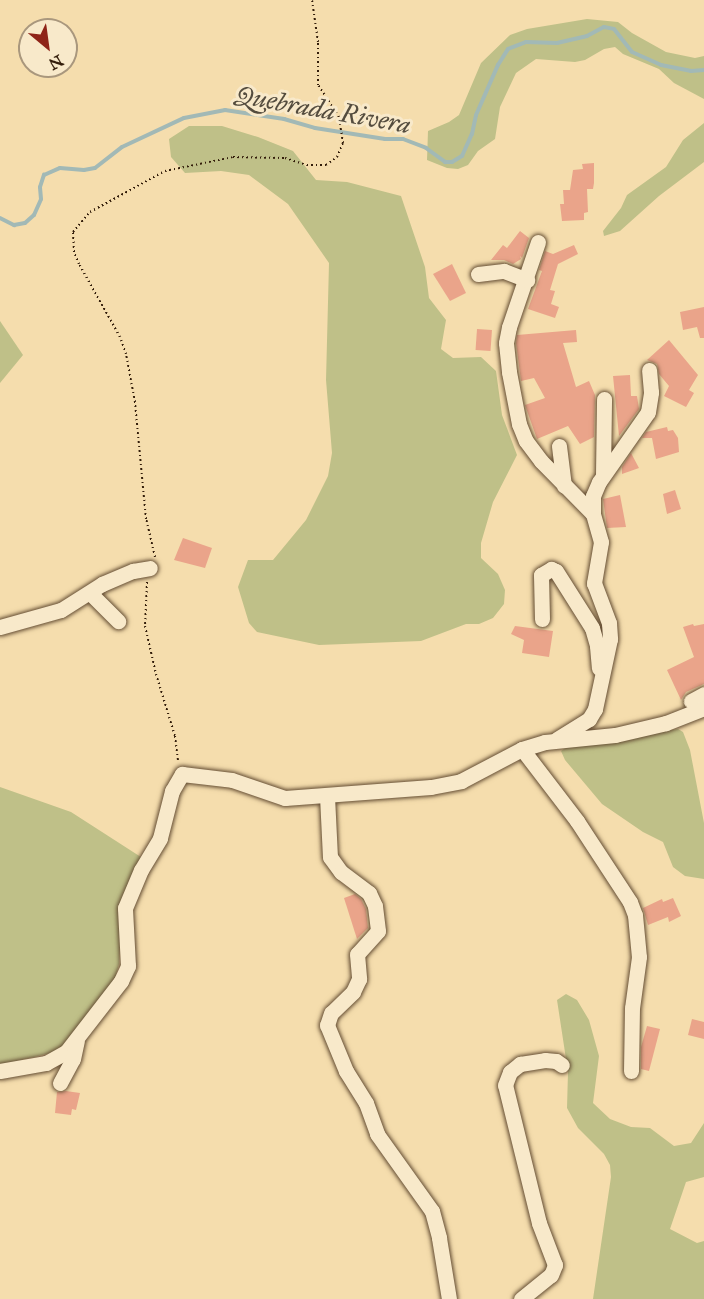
<!DOCTYPE html>
<html>
<head>
<meta charset="utf-8">
<style>
	body { margin:0 }
	#map { position:relative; width:704px; height:1299px; overflow:hidden; background:#f5ddad; font-family:"IM FELL Great Primer",serif }
	div>[style] { position:absolute }
	[style*='--x'] { left:calc(var(--x)*1px); top:calc(var(--y)*1px); width:calc(var(--w)*1px); rotate:calc(var(--a)*1deg) }
	.green>* { inset:0; background:#bfc088 }
	.stream>* { height:4px; margin:-2px; padding:0 2px; transform-origin:2px; border-radius:2px; background:#a2b9b6 }
	.building>* { inset:0; background:#eaa48a; transform-origin:0 0 }
	.path>* { height:2px; margin-top:-1px; transform-origin:0; background:repeating-linear-gradient(90deg,#331d0a 0 1.5px,transparent 0 4.5px) }
	.roads { filter:drop-shadow(0 0 2px #644d33) drop-shadow(0 0 2px #644d33) }
	.minor>* { height:15px; margin:-7.5px; padding:0 7.5px; transform-origin:7.5px; border-radius:7.5px; background:#f8e9ca }
	span { translate:-50% -50%; white-space:nowrap; text-align:center; line-height:1.15; -webkit-text-stroke:6px #f8e9ca; paint-order:stroke }
	.water-label { font-size:26px; color:#544c3e; font-style:italic }
	.north { position:absolute; left:18px; top:18px; width:60px; height:60px; box-sizing:border-box; background:#f8e9ca; border:2px solid #a9977d; border-radius:50%; rotate:151deg; font-size:16px; font-weight:700; line-height:24px; text-align:center; color:#331d0a }
	.north::after { content:''; display:block; margin:auto; width:21px; height:27px; background:#8f2418; clip-path:polygon(50% 0,100% 100%,50% 72%,0 100%) }
</style>
</head>
<body>
<div id="map">
	<div class="green">
		<div style="clip-path:polygon(587px 19px,618px 22px,632px 33px,666px 52px,695px 58px,704px 56px,704px 99px,674px 83px,659px 69px,623px 54px,615px 47px,604px 49px,585px 60px,575px 62px,536px 59px,516px 73px,500px 107px,495px 139px,478px 151px,468px 165px,458px 169px,447px 168px,427px 160px,428px 131px,449px 122px,459px 115px,481px 63px,510px 35px,527px 29px)"></div>
		<div style="clip-path:polygon(704px 123px,704px 162px,659px 196px,620px 231px,604px 236px,603px 231px,621px 208px,627px 195px,666px 167px,683px 140px)"></div>
		<div style="clip-path:polygon(189px 126px,222px 126px,258px 137px,293px 151px,316px 180px,347px 182px,401px 196px,425px 267px,429px 298px,446px 320px,441px 349px,453px 358px,481px 357px,496px 371px,502px 415px,517px 455px,493px 502px,481px 543px,481px 558px,498px 574px,505px 590px,504px 604px,493px 618px,479px 624px,466px 624px,421px 641px,319px 645px,257px 632px,249px 623px,238px 587px,248px 560px,273px 560px,306px 520px,328px 476px,332px 453px,326px 380px,329px 263px,288px 204px,249px 175px,221px 171px,185px 173px,171px 157px,169px 139px)"></div>
		<div style="clip-path:polygon(0 321px,23px 355px,0 383px)"></div>
		<div style="clip-path:polygon(678px 729px,683px 732px,690px 750px,704px 823px,704px 879px,685px 876px,673px 867px,663px 842px,643px 832px,602px 804px,565px 760px,561px 751px,568px 746px)"></div>
		<div style="clip-path:polygon(0 787px,71px 812px,144px 859px,121px 932px,119px 964px,115px 979px,71px 1041px,55px 1052px,0 1065px)"></div>
		<div style="clip-path:polygon(566px 994px,577px 1000px,589px 1020px,599px 1056px,593px 1103px,610px 1119px,631px 1127px,650px 1128px,674px 1146px,691px 1143px,704px 1123px,704px 1177px,686px 1182px,670px 1229px,697px 1243px,704px 1241px,704px 1299px,593px 1299px,611px 1177px,610px 1165px,604px 1154px,578px 1128px,567px 1108px,568px 1072px,557px 1000px)"></div>
	</div>
	<div class="stream">
		<div style="--x:0;--y:218;--w:16;--a:27"></div>
		<div style="--x:14;--y:225;--w:11;--a:-10"></div>
		<div style="--x:25;--y:223;--w:12;--a:-42"></div>
		<div style="--x:34;--y:215;--w:17;--a:-66"></div>
		<div style="--x:41;--y:199;--w:12;--a:-95"></div>
		<div style="--x:40;--y:187;--w:13;--a:-72"></div>
		<div style="--x:44;--y:175;--w:17;--a:-24"></div>
		<div style="--x:60;--y:168;--w:24;--a:5"></div>
		<div style="--x:84;--y:170;--w:11;--a:-10"></div>
		<div style="--x:95;--y:168;--w:34;--a:-38"></div>
		<div style="--x:122;--y:147;--w:68;--a:-25.1"></div>
		<div style="--x:184;--y:118;--w:42;--a:-11"></div>
		<div style="--x:225;--y:110;--w:60;--a:8.7"></div>
		<div style="--x:284;--y:119;--w:32;--a:16"></div>
		<div style="--x:315;--y:128;--w:71;--a:8.9"></div>
		<div style="--x:385;--y:139;--w:18;--a:0"></div>
		<div style="--x:403;--y:139;--w:25;--a:21"></div>
		<div style="--x:426;--y:148;--w:24;--a:36"></div>
		<div style="--x:445;--y:162;--w:7;--a:0"></div>
		<div style="--x:452;--y:162;--w:12;--a:-31"></div>
		<div style="--x:462;--y:156;--w:24;--a:-66"></div>
		<div style="--x:472;--y:134;--w:19;--a:-78"></div>
		<div style="--x:476;--y:115;--w:55;--a:-66.3"></div>
		<div style="--x:498;--y:65;--w:19;--a:-58"></div>
		<div style="--x:508;--y:49;--w:19;--a:-21"></div>
		<div style="--x:526;--y:42;--w:31;--a:2"></div>
		<div style="--x:557;--y:43;--w:31;--a:-13"></div>
		<div style="--x:587;--y:36;--w:19;--a:-28"></div>
		<div style="--x:604;--y:27;--w:10;--a:11"></div>
		<div style="--x:614;--y:29;--w:29;--a:52"></div>
		<div style="--x:632;--y:52;--w:32;--a:24"></div>
		<div style="--x:661;--y:65;--w:31;--a:11"></div>
		<div style="--x:691;--y:71;--w:13;--a:-4"></div>
	</div>
	<div class="building">
		<div style="clip-path:polygon(594px 163px,594px 183px,593px 189px,587px 189px,588px 212px,584px 213px,584px 220px,562px 221px,560px 204px,564px 204px,563px 190px,570px 190px,573px 170px,583px 169px,582px 164px)"></div>
		<div style="clip-path:polygon(520px 231px,529px 238px,522px 258px,520px 256px,521px 259px,513px 264px,504px 260px,491px 260px,503px 245px,507px 248px)"></div>
		<div style="clip-path:polygon(574px 245px,578px 254px,558px 264px,550px 290px,555px 291px,551px 304px,559px 307px,555px 318px,528px 309px,542px 271px,539px 270px,545px 251px,553px 254px)"></div>
		<div style="clip-path:polygon(452px 264px,466px 293px,450px 301px,433px 274px)"></div>
		<div style="clip-path:polygon(704px 307px,704px 338px,700px 338px,697px 327px,683px 330px,680px 312px)"></div>
		<div style="left:477px;top:329px;width:15px;height:21px;rotate:4deg"></div>
		<div style="clip-path:polygon(576px 330px,577px 342px,563px 343px,576px 387px,589px 381px,595px 395px,594px 437px,580px 444px,568px 426px,537px 439px,525px 405px,545px 398px,534px 378px,521px 381px,516px 343px,517px 335px)"></div>
		<div style="clip-path:polygon(669px 340px,698px 375px,689px 390px,694px 393px,686px 407px,664px 396px,669px 386px,659px 374px,657px 364px,647px 360px)"></div>
		<div style="clip-path:polygon(630px 375px,631px 396px,637px 396px,639px 409px,619px 436px,613px 376px)"></div>
		<div style="clip-path:polygon(667px 427px,668px 431px,673px 430px,678px 438px,679px 452px,656px 459px,652px 438px,642px 438px,646px 432px)"></div>
		<div style="clip-path:polygon(631px 453px,639px 468px,622px 474px,622px 467px)"></div>
		<div style="clip-path:polygon(675px 490px,681px 509px,667px 514px,663px 494px)"></div>
		<div style="clip-path:polygon(620px 495px,626px 527px,607px 528px,603px 499px)"></div>
		<div style="clip-path:polygon(183px 538px,212px 548px,205px 568px,174px 560px)"></div>
		<div style="clip-path:polygon(693px 624px,694px 626px,704px 624px,704px 684px,686px 692px,681px 700px,667px 670px,694px 657px,683px 627px)"></div>
		<div style="clip-path:polygon(515px 626px,553px 631px,549px 657px,522px 653px,524px 640px,511px 634px)"></div>
		<div style="clip-path:polygon(355px 894px,361px 899px,366px 909px,368px 928px,357px 939px,344px 898px)"></div>
		<div style="clip-path:polygon(673px 898px,681px 916px,669px 922px,668px 917px,648px 925px,643px 908px,662px 899px,663px 902px)"></div>
		<div style="clip-path:polygon(692px 1019px,704px 1022px,704px 1039px,688px 1035px)"></div>
		<div style="clip-path:polygon(647px 1026px,660px 1029px,649px 1071px,641px 1069px,641px 1047px)"></div>
		<div style="clip-path:polygon(66px 1091px,80px 1093px,76px 1110px,72px 1109px,71px 1115px,55px 1113px,57px 1092px)"></div>
	</div>
	<div class="path">
		<div style="--x:155;--y:557;--w:39;--a:-103"></div>
		<div style="--x:146;--y:519;--w:118;--a:-95.4"></div>
		<div style="--x:135;--y:402;--w:49;--a:-100.6"></div>
		<div style="--x:126;--y:354;--w:18;--a:-109"></div>
		<div style="--x:120;--y:337;--w:84;--a:-119.3"></div>
		<div style="--x:79;--y:264;--w:13;--a:-113"></div>
		<div style="--x:74;--y:252;--w:20;--a:-93"></div>
		<div style="--x:73;--y:232;--w:26;--a:-50"></div>
		<div style="--x:90;--y:212;--w:85;--a:-28.7"></div>
		<div style="--x:165;--y:171;--w:69;--a:-11.6"></div>
		<div style="--x:233;--y:157;--w:52;--a:1.1"></div>
		<div style="--x:285;--y:158;--w:23;--a:18"></div>
		<div style="--x:307;--y:165;--w:19;--a:0"></div>
		<div style="--x:326;--y:165;--w:14;--a:-36"></div>
		<div style="--x:337;--y:157;--w:15;--a:-67"></div>
		<div style="--x:343;--y:143;--w:26;--a:-99"></div>
		<div style="--x:339;--y:117;--w:38;--a:-123"></div>
		<div style="--x:318;--y:85;--w:43;--a:-90"></div>
		<div style="--x:318;--y:42;--w:42;--a:-98.1"></div>
		<div style="--x:147;--y:582;--w:44;--a:92.6"></div>
		<div style="--x:145;--y:626;--w:49;--a:77.1"></div>
		<div style="--x:156;--y:674;--w:65;--a:73"></div>
		<div style="--x:175;--y:736;--w:25;--a:83"></div>
	</div>
	<div class="roads">
		<div class="minor">
			<div style="--x:538;--y:242;--w:90;--a:108.8"></div>
			<div style="--x:509;--y:327;--w:16;--a:101"></div>
			<div style="--x:506;--y:343;--w:29;--a:84"></div>
			<div style="--x:509;--y:372;--w:53;--a:79.1"></div>
			<div style="--x:519;--y:424;--w:18;--a:68"></div>
			<div style="--x:526;--y:441;--w:25;--a:53"></div>
			<div style="--x:541;--y:461;--w:74;--a:45.5"></div>
			<div style="--x:593;--y:514;--w:29;--a:74"></div>
			<div style="--x:601;--y:542;--w:42;--a:99.7"></div>
			<div style="--x:594;--y:583;--w:43;--a:69.4"></div>
			<div style="--x:609;--y:623;--w:16;--a:86"></div>
			<div style="--x:610;--y:639;--w:72;--a:102.1"></div>
			<div style="--x:595;--y:709;--w:12;--a:121"></div>
			<div style="--x:589;--y:719;--w:38;--a:148"></div>
			<div style="--x:478;--y:274;--w:26;--a:-7"></div>
			<div style="--x:504;--y:271;--w:25;--a:21"></div>
			<div style="--x:559;--y:446;--w:40;--a:82.9"></div>
			<div style="--x:603;--y:474;--w:75;--a:-89.2"></div>
			<div style="--x:593;--y:514;--w:18;--a:-90"></div>
			<div style="--x:593;--y:496;--w:15;--a:-67"></div>
			<div style="--x:599;--y:482;--w:85;--a:-55"></div>
			<div style="--x:648;--y:412;--w:20;--a:-81"></div>
			<div style="--x:651;--y:392;--w:22;--a:-95"></div>
			<div style="--x:90;--y:593;--w:40;--a:45"></div>
			<div style="--x:542;--y:619;--w:44;--a:-91.3"></div>
			<div style="--x:541;--y:575;--w:12;--a:-31"></div>
			<div style="--x:551;--y:569;--w:5;--a:22"></div>
			<div style="--x:556;--y:571;--w:67;--a:57.7"></div>
			<div style="--x:592;--y:628;--w:19;--a:74"></div>
			<div style="--x:597;--y:646;--w:22;--a:85"></div>
			<div style="--x:0;--y:627;--w:63;--a:-15.6"></div>
			<div style="--x:61;--y:610;--w:49;--a:-32.4"></div>
			<div style="--x:102;--y:584;--w:34;--a:-23"></div>
			<div style="--x:133;--y:571;--w:17;--a:-10"></div>
			<div style="--x:691;--y:701;--w:15;--a:-28"></div>
			<div style="--x:522;--y:749;--w:91;--a:52.6"></div>
			<div style="--x:577;--y:821;--w:97;--a:56.8"></div>
			<div style="--x:630;--y:902;--w:14;--a:69"></div>
			<div style="--x:635;--y:915;--w:42;--a:84.6"></div>
			<div style="--x:639;--y:957;--w:51;--a:97.8"></div>
			<div style="--x:632;--y:1008;--w:63;--a:90.9"></div>
			<div style="--x:327;--y:796;--w:61;--a:87.2"></div>
			<div style="--x:330;--y:857;--w:19;--a:54"></div>
			<div style="--x:341;--y:872;--w:35;--a:37"></div>
			<div style="--x:369;--y:893;--w:14;--a:65"></div>
			<div style="--x:375;--y:906;--w:25;--a:83"></div>
			<div style="--x:378;--y:931;--w:31;--a:132"></div>
			<div style="--x:357;--y:954;--w:25;--a:85"></div>
			<div style="--x:359;--y:979;--w:14;--a:115"></div>
			<div style="--x:353;--y:992;--w:30;--a:136"></div>
			<div style="--x:331;--y:1013;--w:13;--a:108"></div>
			<div style="--x:327;--y:1025;--w:50;--a:67.6"></div>
			<div style="--x:346;--y:1071;--w:38;--a:58"></div>
			<div style="--x:366;--y:1103;--w:33;--a:70"></div>
			<div style="--x:377;--y:1134;--w:95;--a:54.5"></div>
			<div style="--x:432;--y:1211;--w:28;--a:75"></div>
			<div style="--x:439;--y:1238;--w:62;--a:80.7"></div>
			<div style="--x:0;--y:1071;--w:47;--a:-9.9"></div>
			<div style="--x:46;--y:1063;--w:23;--a:-29"></div>
			<div style="--x:66;--y:1052;--w:90;--a:-52.2"></div>
			<div style="--x:121;--y:981;--w:17;--a:-65"></div>
			<div style="--x:128;--y:966;--w:58;--a:-93"></div>
			<div style="--x:125;--y:908;--w:41;--a:-67.2"></div>
			<div style="--x:141;--y:870;--w:37;--a:-59"></div>
			<div style="--x:160;--y:838;--w:49;--a:-75.7"></div>
			<div style="--x:172;--y:791;--w:20;--a:-60"></div>
			<div style="--x:182;--y:774;--w:50;--a:6.8"></div>
			<div style="--x:232;--y:780;--w:56;--a:18.8"></div>
			<div style="--x:285;--y:798;--w:146;--a:-4.3"></div>
			<div style="--x:431;--y:787;--w:31;--a:-11"></div>
			<div style="--x:461;--y:781;--w:69;--a:-27.7"></div>
			<div style="--x:522;--y:749;--w:24;--a:-17"></div>
			<div style="--x:545;--y:742;--w:70;--a:-5.7"></div>
			<div style="--x:615;--y:735;--w:52;--a:-13.2"></div>
			<div style="--x:666;--y:723;--w:41;--a:-21.5"></div>
			<div style="--x:60;--y:1083;--w:27;--a:-62"></div>
			<div style="--x:73;--y:1059;--w:19;--a:-78"></div>
			<div style="--x:521;--y:1299;--w:38;--a:-39"></div>
			<div style="--x:551;--y:1275;--w:11;--a:-68"></div>
			<div style="--x:555;--y:1265;--w:45;--a:-110.9"></div>
			<div style="--x:539;--y:1223;--w:142;--a:-103.8"></div>
			<div style="--x:505;--y:1085;--w:14;--a:-69"></div>
			<div style="--x:510;--y:1072;--w:13;--a:-39"></div>
			<div style="--x:520;--y:1064;--w:25;--a:-9"></div>
			<div style="--x:545;--y:1060;--w:11;--a:5"></div>
			<div style="--x:556;--y:1061;--w:7;--a:34"></div>
		</div>
	</div>
	<div class="water-label">
		<span style="left:323px;top:110px;rotate:10deg">Quebrada Rivera</span>
	</div>
	<div class="north">N</div>
</div>
</body>
</html>
